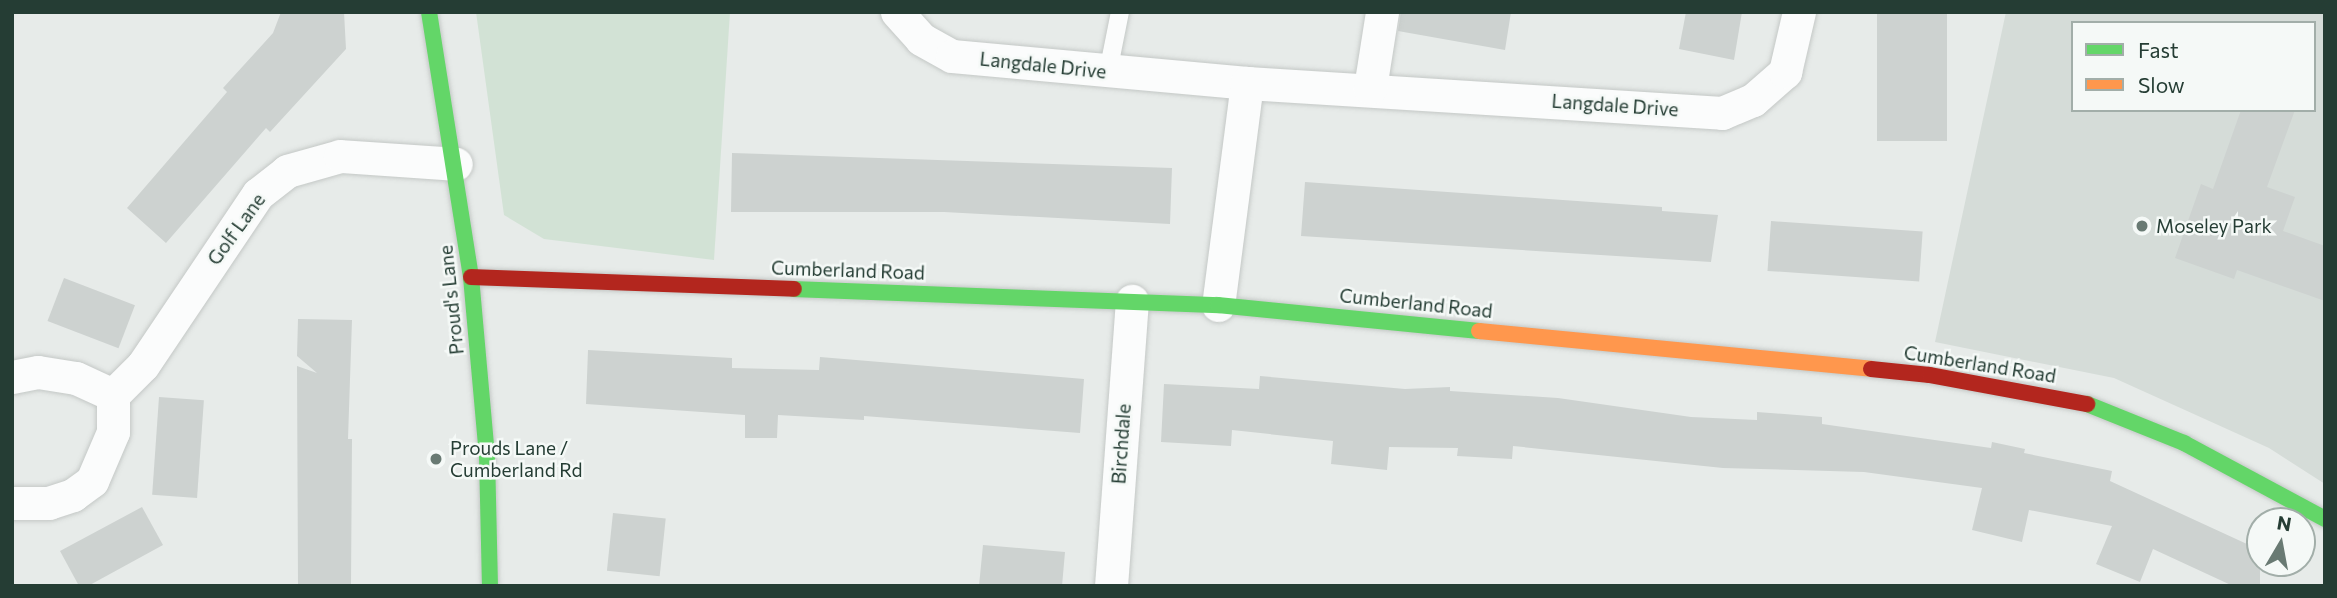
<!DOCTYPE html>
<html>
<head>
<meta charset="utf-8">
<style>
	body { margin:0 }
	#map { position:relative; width:2337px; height:598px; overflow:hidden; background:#e7ebe9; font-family:Commissioner,sans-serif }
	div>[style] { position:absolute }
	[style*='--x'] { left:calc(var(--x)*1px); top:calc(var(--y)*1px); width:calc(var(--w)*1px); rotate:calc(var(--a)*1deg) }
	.built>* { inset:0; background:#d5dcd8 }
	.green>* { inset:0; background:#d2e2d5 }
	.building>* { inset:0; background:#cdd2d0; transform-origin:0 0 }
	.roads { filter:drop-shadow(0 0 2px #c4c8c6) drop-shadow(0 0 2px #c4c8c6) }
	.lane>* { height:18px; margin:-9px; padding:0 9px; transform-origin:9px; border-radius:9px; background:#fbfcfc }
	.street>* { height:33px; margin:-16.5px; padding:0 16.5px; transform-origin:16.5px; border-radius:16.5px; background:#fbfcfc }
	.fast>* { height:16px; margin:-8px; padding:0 8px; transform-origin:8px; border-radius:8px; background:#63d668 }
	.slow>* { height:16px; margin:-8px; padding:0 8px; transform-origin:8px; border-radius:8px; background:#ff974d }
	.jam>* { height:16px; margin:-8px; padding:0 8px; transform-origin:8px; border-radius:8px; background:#b3261e }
	.dots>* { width:19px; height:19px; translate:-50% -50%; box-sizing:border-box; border:4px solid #f5f9f7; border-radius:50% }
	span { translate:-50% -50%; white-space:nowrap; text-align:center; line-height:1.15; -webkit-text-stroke:5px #f5f9f7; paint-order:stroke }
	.street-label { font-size:19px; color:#253d34 }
	.poi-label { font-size:19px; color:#253d34 }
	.left { translate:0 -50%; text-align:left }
	.frame { position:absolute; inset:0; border:14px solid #253d34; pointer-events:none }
	.legend { position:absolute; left:2071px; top:21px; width:245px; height:91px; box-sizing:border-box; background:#f5f9f7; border:2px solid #a2aea9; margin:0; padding:9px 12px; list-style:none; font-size:21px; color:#253d34 }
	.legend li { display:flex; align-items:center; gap:14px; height:35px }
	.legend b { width:35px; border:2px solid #a2aea9 }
	.north { position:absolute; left:2246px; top:507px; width:70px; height:70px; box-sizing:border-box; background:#f5f9f7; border:2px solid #a2aea9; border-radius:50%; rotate:10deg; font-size:19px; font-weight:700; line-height:28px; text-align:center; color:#253d34 }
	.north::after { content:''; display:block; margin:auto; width:24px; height:32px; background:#697a73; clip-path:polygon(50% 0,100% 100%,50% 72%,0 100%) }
</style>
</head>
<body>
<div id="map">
	<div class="built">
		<div style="clip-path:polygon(evenodd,2006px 12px,2325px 12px,2325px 484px,2269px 448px,2114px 378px,1935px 342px,2006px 12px,2073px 23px,2314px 23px,2314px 110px,2073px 110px,2073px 23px)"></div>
	</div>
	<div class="green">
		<div style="clip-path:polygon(476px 12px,730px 12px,714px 260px,544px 239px,504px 215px)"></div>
	</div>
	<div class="building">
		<div style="clip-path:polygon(281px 12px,344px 12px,346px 49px,270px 132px,266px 128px,166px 243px,127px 208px,227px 92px,223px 88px,273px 33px)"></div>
		<div style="clip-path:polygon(1401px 12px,1511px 12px,1505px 50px,1398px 31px)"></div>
		<div style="clip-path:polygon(1686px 12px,1742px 12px,1734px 60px,1679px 49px)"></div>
		<div style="left:1877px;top:12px;width:70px;height:129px"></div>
		<div style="clip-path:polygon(2241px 110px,2295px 110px,2267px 187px,2295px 197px,2283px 231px,2325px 246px,2325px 301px,2237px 270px,2234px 279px,2175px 258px,2201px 184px,2213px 189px)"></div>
		<div style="clip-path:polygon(732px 153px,1172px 168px,1170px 224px,944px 212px,731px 212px)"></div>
		<div style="clip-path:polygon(1305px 182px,1662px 207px,1662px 211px,1718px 215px,1711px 262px,1301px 236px)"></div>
		<div style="left:1771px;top:221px;width:152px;height:50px;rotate:4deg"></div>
		<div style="left:64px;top:278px;width:76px;height:46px;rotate:21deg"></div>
		<div style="clip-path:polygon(298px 319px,352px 320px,348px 439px,352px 439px,351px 586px,298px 586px,297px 366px,317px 373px,297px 356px)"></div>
		<div style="clip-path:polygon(588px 350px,732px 358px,732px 368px,819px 370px,820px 357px,1084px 379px,1080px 433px,864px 416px,864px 420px,778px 415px,777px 438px,745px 438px,745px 415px,586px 404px)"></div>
		<div style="clip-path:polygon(1260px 376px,1405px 389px,1450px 387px,1450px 391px,1558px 398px,1691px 417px,1757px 420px,1757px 412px,1822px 417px,1822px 424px,1991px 448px,1992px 442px,2025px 449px,2024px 453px,2112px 471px,2110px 481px,2260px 550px,2260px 586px,2233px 586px,2153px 549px,2140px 582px,2096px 564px,2112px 526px,2029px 510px,2022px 542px,1972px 530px,1982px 488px,1864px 472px,1723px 468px,1513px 446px,1512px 459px,1457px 456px,1458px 448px,1389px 447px,1387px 470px,1331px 464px,1333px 441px,1232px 430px,1231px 446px,1161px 442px,1164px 384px,1259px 389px)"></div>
		<div style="left:159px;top:397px;width:45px;height:98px;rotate:4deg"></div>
		<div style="clip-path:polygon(142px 507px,163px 545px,88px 586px,79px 586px,60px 551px)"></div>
		<div style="left:613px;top:513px;width:53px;height:58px;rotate:6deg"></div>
		<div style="clip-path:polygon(983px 545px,1065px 552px,1062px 586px,979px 586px)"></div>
	</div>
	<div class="roads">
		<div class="lane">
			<div style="--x:1108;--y:72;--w:61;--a:-78.7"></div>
		</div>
		<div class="street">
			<div style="--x:897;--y:12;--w:36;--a:48"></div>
			<div style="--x:921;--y:39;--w:35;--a:29"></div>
			<div style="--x:952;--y:56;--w:296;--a:5.2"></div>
			<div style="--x:1247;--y:83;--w:224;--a:97.4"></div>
			<div style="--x:1247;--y:83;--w:476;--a:3.6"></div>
			<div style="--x:1722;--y:113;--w:34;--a:-23"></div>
			<div style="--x:1753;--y:100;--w:43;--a:-41.2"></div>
			<div style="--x:1785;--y:72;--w:62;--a:-76.9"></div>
			<div style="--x:1370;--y:88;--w:77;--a:-81"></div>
			<div style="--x:12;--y:377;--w:26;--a:-11"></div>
			<div style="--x:38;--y:372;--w:38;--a:9"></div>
			<div style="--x:76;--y:378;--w:41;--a:24.7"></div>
			<div style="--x:113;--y:395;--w:37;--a:90"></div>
			<div style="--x:113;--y:432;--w:53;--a:113.2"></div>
			<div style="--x:92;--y:481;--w:24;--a:144"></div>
			<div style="--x:73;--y:495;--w:25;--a:162"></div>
			<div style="--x:49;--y:503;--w:37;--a:180"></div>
			<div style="--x:113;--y:395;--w:42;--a:-45"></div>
			<div style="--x:143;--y:365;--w:206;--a:-56.1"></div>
			<div style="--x:258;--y:194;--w:37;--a:-38"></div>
			<div style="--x:287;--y:171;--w:55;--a:-15.8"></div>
			<div style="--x:340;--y:156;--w:116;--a:3.9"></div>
			<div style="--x:1111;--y:586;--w:286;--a:-85.8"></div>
		</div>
		<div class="fast">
			<div style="--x:429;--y:12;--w:268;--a:81"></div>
			<div style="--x:471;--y:277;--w:179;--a:84.9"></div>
			<div style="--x:487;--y:455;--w:131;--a:88.7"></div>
			<div style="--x:794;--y:289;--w:424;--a:2.2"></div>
			<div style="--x:1218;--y:305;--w:262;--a:5.7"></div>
			<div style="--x:2087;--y:404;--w:105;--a:21.9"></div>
			<div style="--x:2184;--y:443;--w:160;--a:28.3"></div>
		</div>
		<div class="slow">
			<div style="--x:1479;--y:331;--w:394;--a:5.5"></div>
		</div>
		<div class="jam">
			<div style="--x:471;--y:277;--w:323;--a:2.1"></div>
			<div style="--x:1871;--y:369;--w:59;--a:5.8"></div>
			<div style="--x:1930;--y:375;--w:160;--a:10.5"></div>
		</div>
	</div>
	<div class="dots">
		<div style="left:2142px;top:226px;background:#697a73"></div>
		<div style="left:436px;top:459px;background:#697a73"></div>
	</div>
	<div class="street-label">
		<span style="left:1043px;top:65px;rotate:6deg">Langdale Drive</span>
		<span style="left:1615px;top:105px;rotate:4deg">Langdale Drive</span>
		<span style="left:236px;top:229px;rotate:-54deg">Golf Lane</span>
		<span style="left:848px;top:270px;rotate:2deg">Cumberland Road</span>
		<span style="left:451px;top:300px;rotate:-96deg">Proud's Lane</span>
		<span style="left:1416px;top:303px;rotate:6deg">Cumberland Road</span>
		<span style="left:1980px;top:364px;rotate:9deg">Cumberland Road</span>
		<span style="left:1121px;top:444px;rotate:-86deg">Birchdale</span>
	</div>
	<div class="poi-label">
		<span class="left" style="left:2156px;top:226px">Moseley Park</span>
		<span class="left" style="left:450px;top:459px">Prouds Lane /<br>Cumberland Rd</span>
	</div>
	<div class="frame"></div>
	<ul class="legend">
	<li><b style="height:9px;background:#63d668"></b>Fast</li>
	<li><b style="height:9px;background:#ff974d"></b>Slow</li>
	</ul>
	<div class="north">N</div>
</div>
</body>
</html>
